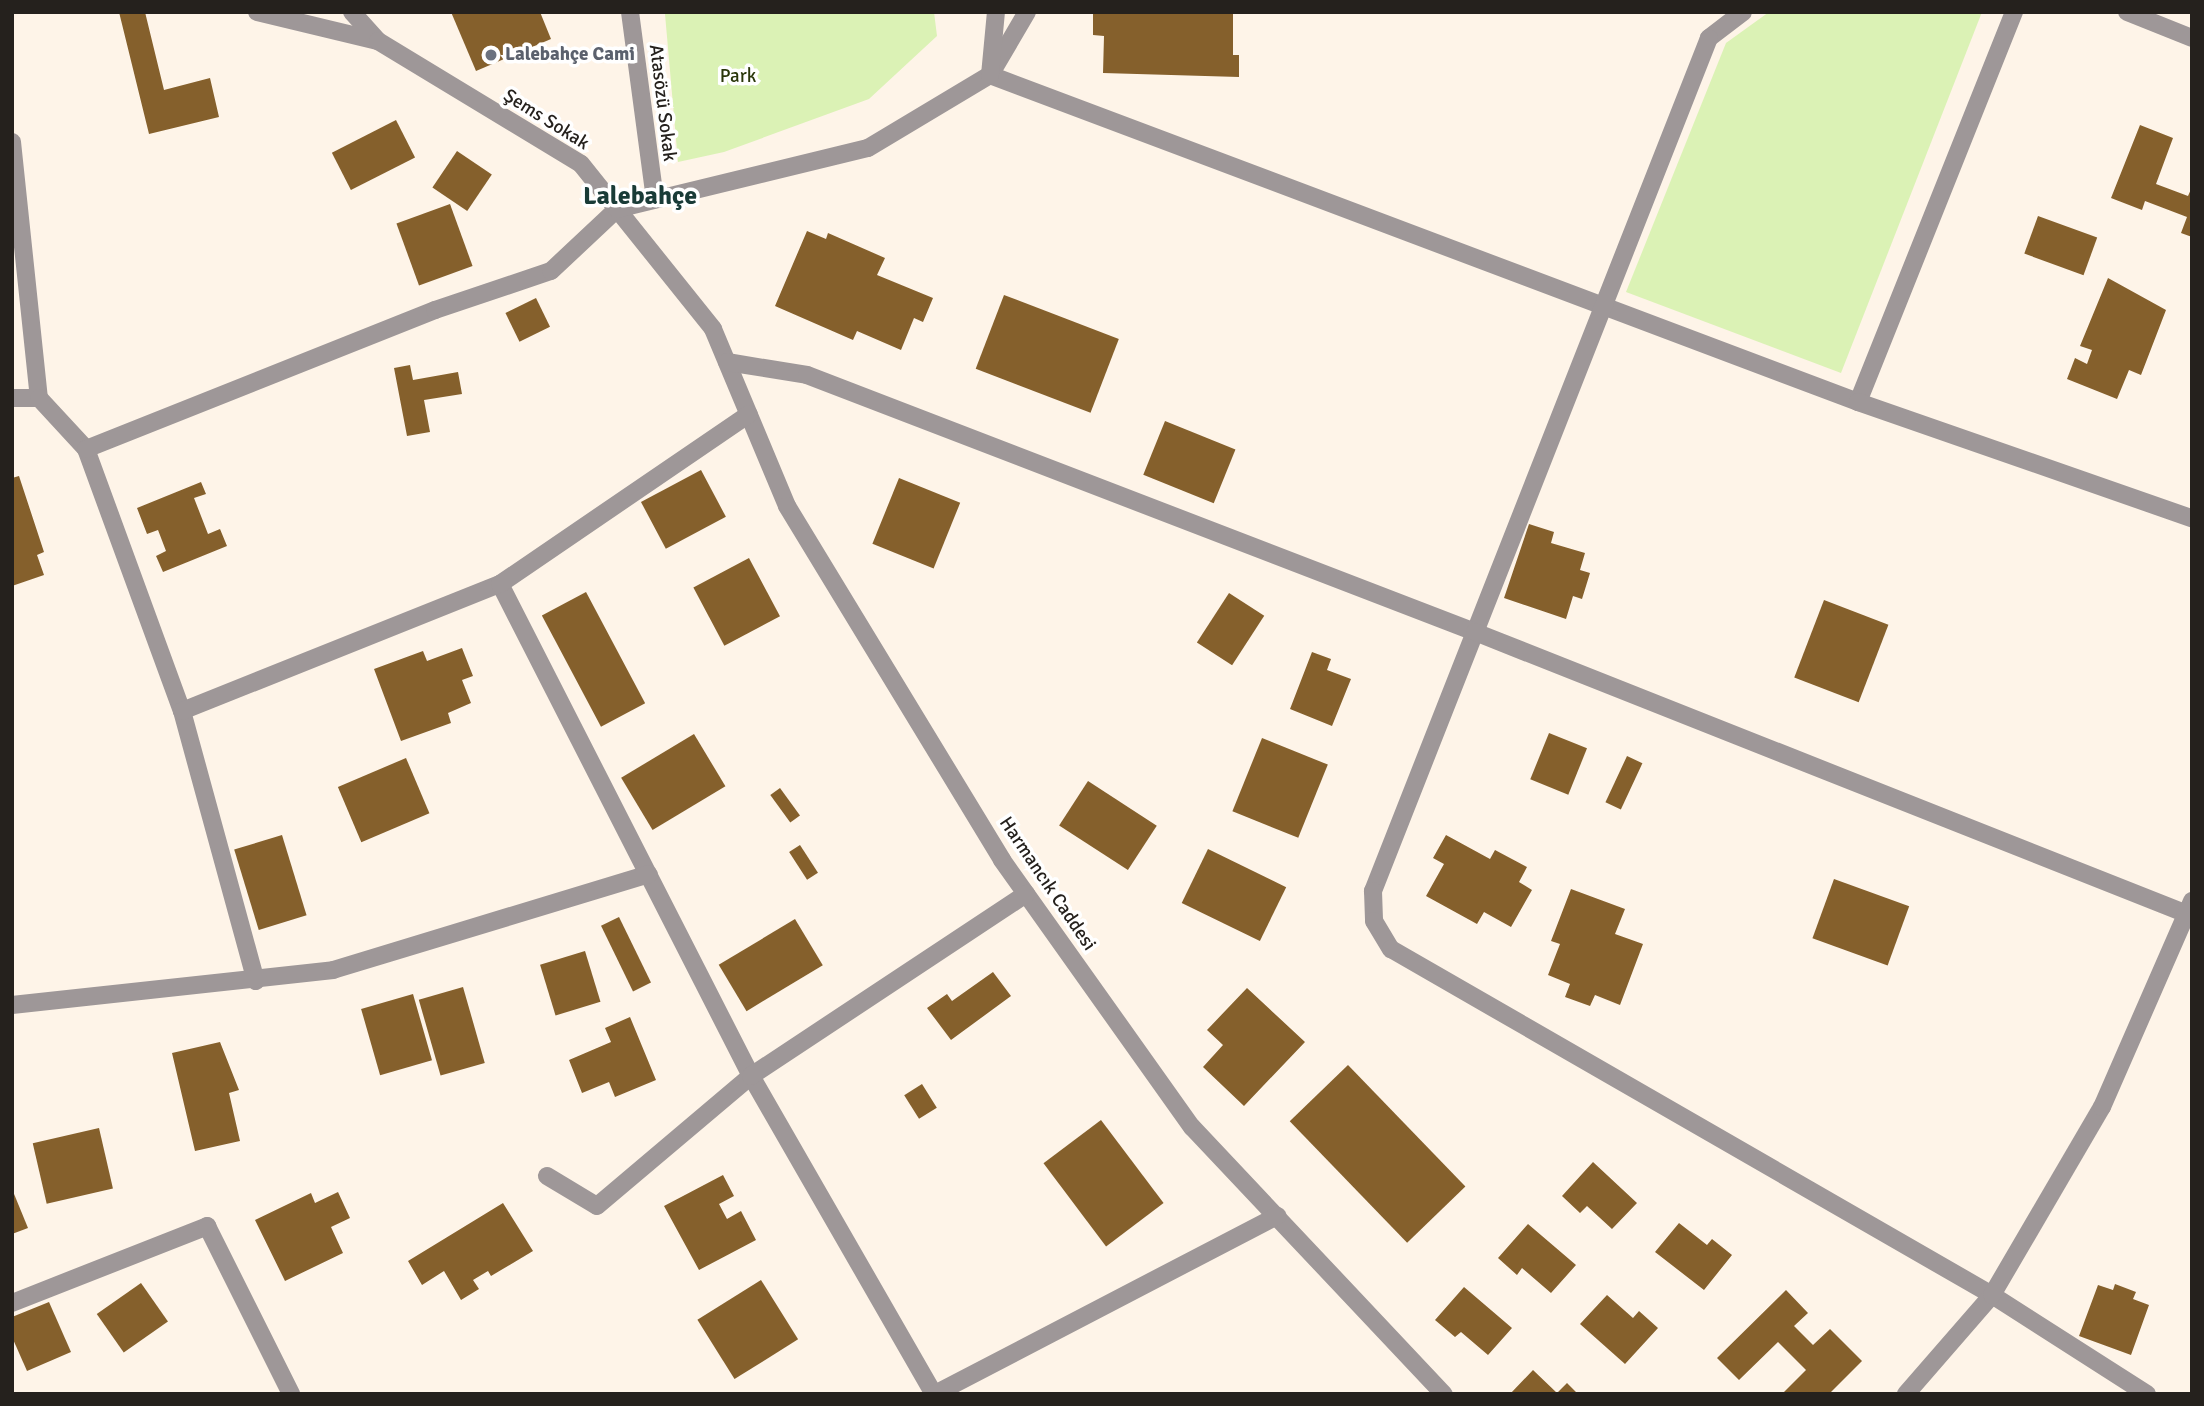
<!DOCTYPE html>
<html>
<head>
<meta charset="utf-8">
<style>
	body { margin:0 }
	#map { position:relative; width:2204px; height:1406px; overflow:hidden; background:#fef4e8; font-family:Signika,sans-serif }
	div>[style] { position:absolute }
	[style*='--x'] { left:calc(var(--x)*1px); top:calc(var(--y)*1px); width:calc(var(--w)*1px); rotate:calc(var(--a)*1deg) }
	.green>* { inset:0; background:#dbf2b5 }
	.building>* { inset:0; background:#85602c; transform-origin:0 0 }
	.minor>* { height:18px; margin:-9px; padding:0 9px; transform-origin:9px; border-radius:9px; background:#9e9798 }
	.dots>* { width:19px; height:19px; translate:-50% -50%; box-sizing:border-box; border:4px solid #fff; border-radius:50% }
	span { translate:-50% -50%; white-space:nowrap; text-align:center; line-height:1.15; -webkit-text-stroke:7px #fff; paint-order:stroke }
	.worship-label { font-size:19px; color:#5b616d; font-weight:700 }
	.left { translate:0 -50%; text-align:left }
	.park-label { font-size:19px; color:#2a370a }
	.street-label { font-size:19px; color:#25211d }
	.district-label { font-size:26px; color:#193b37; font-weight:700 }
	.frame { position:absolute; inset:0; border:14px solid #25211d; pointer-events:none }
</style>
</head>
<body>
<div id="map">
	<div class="green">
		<div style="clip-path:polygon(934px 12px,937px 36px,869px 99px,724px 152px,678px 162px,665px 14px)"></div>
		<div style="clip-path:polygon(1769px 12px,1982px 12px,1841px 373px,1626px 292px,1726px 43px)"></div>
	</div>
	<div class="building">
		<div style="clip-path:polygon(119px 12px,145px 12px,164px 90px,210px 78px,219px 117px,149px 134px)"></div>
		<div style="clip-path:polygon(451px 12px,540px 12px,551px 39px,476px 71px)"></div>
		<div style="clip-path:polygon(1093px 12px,1233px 12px,1233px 55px,1239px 55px,1239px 77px,1103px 73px,1104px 36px,1093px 35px)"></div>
		<div style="left:396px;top:120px;width:42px;height:72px;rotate:63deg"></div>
		<div style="clip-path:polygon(2140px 125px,2173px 138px,2156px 184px,2188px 196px,2192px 187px,2192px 237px,2181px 233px,2187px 217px,2145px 201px,2142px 210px,2111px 198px)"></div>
		<div style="left:457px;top:151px;width:42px;height:44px;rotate:34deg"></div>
		<div style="left:450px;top:204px;width:66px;height:57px;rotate:70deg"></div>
		<div style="left:2038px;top:216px;width:63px;height:40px;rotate:20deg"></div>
		<div style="clip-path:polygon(807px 231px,826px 239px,828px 233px,885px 258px,877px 275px,933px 298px,923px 322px,914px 318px,901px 350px,857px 331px,853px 340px,775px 306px)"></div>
		<div style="clip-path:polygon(2108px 278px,2166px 310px,2141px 375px,2129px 370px,2117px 399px,2067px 379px,2075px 358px,2087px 364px,2092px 350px,2080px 346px)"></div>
		<div style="left:1004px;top:295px;width:123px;height:79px;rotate:21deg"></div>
		<div style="left:536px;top:298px;width:32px;height:34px;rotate:64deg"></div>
		<div style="clip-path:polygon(410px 365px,413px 380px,458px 372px,462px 394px,424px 400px,430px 432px,407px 436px,394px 368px)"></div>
		<div style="left:1165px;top:421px;width:76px;height:58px;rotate:22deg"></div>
		<div style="left:701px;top:470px;width:53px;height:68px;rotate:62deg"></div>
		<div style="clip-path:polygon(19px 476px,44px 552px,37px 555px,44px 575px,12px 586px,12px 478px)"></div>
		<div style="left:899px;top:478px;width:66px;height:71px;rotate:22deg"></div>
		<div style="clip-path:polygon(201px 482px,206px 494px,194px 498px,208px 534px,220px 529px,227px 546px,163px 572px,156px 556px,166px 551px,158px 530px,147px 534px,137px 508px)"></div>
		<div style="clip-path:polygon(1529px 524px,1554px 532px,1551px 543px,1585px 553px,1580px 570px,1590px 573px,1582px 599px,1573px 596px,1566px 619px,1504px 598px)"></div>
		<div style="left:749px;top:558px;width:66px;height:63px;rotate:62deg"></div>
		<div style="left:586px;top:592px;width:126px;height:50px;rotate:62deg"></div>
		<div style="left:1229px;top:593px;width:42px;height:59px;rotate:33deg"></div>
		<div style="left:1824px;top:600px;width:69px;height:83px;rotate:21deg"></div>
		<div style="clip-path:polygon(462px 648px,473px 676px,462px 680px,471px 703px,448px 713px,451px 723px,401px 741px,374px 669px,423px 651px,427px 661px)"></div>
		<div style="clip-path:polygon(1312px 652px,1331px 659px,1327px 670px,1351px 679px,1332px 726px,1290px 709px)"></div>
		<div style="left:1549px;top:733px;width:41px;height:50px;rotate:22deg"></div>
		<div style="left:694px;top:734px;width:61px;height:85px;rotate:59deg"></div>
		<div style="left:1262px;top:738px;width:71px;height:79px;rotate:22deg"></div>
		<div style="left:1627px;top:756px;width:17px;height:51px;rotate:25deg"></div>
		<div style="left:406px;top:758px;width:60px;height:74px;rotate:67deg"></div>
		<div style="left:1088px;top:781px;width:82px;height:53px;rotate:33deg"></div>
		<div style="left:780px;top:788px;width:34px;height:12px;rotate:54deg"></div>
		<div style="left:282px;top:835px;width:84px;height:50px;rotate:73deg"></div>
		<div style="clip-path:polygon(1446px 835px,1490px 859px,1495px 850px,1527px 867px,1519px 882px,1532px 890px,1511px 927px,1484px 912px,1477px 924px,1426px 896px,1444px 864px,1433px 858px)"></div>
		<div style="left:800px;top:845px;width:33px;height:13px;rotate:57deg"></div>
		<div style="left:1208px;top:849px;width:87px;height:60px;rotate:26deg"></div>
		<div style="left:1834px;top:879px;width:80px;height:63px;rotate:20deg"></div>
		<div style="clip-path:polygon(1571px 889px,1625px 909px,1615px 934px,1643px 944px,1620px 1005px,1595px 995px,1590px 1006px,1565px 997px,1570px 984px,1548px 975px,1560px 944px,1551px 941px)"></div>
		<div style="left:619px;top:917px;width:73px;height:20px;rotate:64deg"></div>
		<div style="left:795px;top:919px;width:54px;height:89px;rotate:59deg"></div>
		<div style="left:585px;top:951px;width:53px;height:47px;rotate:73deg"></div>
		<div style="clip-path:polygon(993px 972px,1011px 996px,951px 1040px,927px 1008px,947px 994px,952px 1001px)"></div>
		<div style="left:463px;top:987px;width:79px;height:46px;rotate:74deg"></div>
		<div style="clip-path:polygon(1247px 988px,1305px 1042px,1244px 1106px,1203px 1067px,1223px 1045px,1207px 1030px)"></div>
		<div style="left:413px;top:994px;width:69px;height:54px;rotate:74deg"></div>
		<div style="clip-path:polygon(630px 1017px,656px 1080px,615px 1097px,609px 1082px,582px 1093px,569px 1060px,611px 1042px,605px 1028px)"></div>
		<div style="clip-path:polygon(220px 1042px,239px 1090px,229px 1093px,240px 1141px,195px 1151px,172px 1053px)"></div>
		<div style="left:1348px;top:1065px;width:169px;height:81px;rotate:46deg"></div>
		<div style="left:922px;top:1084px;width:28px;height:21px;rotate:58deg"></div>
		<div style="left:1101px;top:1120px;width:104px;height:72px;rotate:53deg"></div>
		<div style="left:99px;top:1128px;width:62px;height:68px;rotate:77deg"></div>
		<div style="clip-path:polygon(1593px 1162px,1637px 1203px,1612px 1229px,1587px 1206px,1580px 1213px,1562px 1196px)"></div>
		<div style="clip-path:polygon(723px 1175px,734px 1196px,719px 1204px,727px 1219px,741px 1211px,756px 1240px,699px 1270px,664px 1206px)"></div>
		<div style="clip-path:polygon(12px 1189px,28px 1228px,12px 1234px)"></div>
		<div style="clip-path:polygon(338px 1192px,350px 1218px,331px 1227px,343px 1253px,285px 1281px,255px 1220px,311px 1193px,315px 1203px)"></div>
		<div style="clip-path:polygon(503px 1203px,533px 1251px,491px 1276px,488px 1271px,473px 1280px,479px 1289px,461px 1300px,444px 1271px,422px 1285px,408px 1261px)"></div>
		<div style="clip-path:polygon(1679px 1223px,1707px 1245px,1712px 1239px,1732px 1255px,1704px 1290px,1655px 1252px)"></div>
		<div style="clip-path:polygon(1528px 1224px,1576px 1265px,1551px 1293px,1522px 1268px,1517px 1275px,1498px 1258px)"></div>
		<div style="left:761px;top:1280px;width:70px;height:75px;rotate:58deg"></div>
		<div style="left:141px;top:1283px;width:47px;height:54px;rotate:55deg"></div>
		<div style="clip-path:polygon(2115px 1284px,2136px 1292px,2133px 1299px,2149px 1305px,2131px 1355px,2079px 1336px,2098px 1285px,2113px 1290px)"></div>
		<div style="clip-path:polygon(1464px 1287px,1512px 1328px,1488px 1355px,1461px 1332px,1455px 1337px,1435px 1320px)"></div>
		<div style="clip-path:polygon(1786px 1290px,1808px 1313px,1794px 1326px,1813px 1345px,1830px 1329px,1862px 1361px,1829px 1394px,1782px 1394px,1806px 1370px,1778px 1342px,1739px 1380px,1717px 1358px)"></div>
		<div style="clip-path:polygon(1607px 1295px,1633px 1318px,1639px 1311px,1658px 1328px,1625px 1364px,1580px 1324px)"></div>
		<div style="clip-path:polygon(49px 1302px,71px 1352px,27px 1371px,12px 1337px,12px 1317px)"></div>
		<div style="clip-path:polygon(1533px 1370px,1557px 1393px,1567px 1383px,1578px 1394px,1510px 1394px)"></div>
	</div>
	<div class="minor">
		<div style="--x:257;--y:12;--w:124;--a:13.5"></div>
		<div style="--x:352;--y:12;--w:39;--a:48"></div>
		<div style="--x:378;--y:41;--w:237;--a:31.2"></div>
		<div style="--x:581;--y:164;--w:211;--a:51.3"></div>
		<div style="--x:713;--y:329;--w:192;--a:67.3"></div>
		<div style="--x:787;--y:506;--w:414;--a:58.7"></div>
		<div style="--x:1002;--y:860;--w:328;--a:54.6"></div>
		<div style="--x:1192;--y:1127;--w:367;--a:46.7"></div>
		<div style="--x:630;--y:12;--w:189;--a:82.4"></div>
		<div style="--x:1027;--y:12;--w:73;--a:120.4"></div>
		<div style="--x:990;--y:75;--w:928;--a:20.64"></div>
		<div style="--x:1743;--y:12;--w:43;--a:142.6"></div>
		<div style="--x:1709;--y:38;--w:917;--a:111.5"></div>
		<div style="--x:1373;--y:891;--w:30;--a:88"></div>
		<div style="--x:1374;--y:921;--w:33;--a:59"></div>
		<div style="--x:1391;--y:949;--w:693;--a:29.93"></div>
		<div style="--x:1992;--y:1295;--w:184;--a:32.6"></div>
		<div style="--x:2014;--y:12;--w:420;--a:111.8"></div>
		<div style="--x:1858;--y:402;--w:354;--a:19.2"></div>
		<div style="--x:2127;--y:12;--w:70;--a:21.8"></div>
		<div style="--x:12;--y:142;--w:257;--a:84"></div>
		<div style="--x:727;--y:362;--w:81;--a:9.2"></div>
		<div style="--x:807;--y:375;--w:716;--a:21.04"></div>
		<div style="--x:1475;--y:632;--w:771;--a:21.61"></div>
		<div style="--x:12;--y:398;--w:27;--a:0"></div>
		<div style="--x:39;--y:398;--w:69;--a:47.3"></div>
		<div style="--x:86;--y:449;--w:279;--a:69.9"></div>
		<div style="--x:182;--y:711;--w:280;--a:74.7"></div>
		<div style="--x:86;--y:449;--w:376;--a:-21.7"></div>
		<div style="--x:435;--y:310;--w:122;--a:-18.6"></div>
		<div style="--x:551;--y:271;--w:91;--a:-43.2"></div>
		<div style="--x:617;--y:209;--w:258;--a:-13.7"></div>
		<div style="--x:868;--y:148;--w:142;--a:-30.9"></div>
		<div style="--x:990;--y:75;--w:63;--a:-84.6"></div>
		<div style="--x:500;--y:584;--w:552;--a:62.97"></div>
		<div style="--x:751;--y:1076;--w:367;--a:60.1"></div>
		<div style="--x:182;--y:711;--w:342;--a:-21.8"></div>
		<div style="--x:500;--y:584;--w:301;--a:-34.3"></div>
		<div style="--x:12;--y:1005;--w:323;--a:-6.2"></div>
		<div style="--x:333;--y:970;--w:330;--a:-16.9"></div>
		<div style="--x:547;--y:1176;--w:58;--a:31"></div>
		<div style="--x:597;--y:1206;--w:202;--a:-40.2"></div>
		<div style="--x:751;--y:1076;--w:330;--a:-33.5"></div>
		<div style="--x:12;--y:1303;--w:210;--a:-21.5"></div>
		<div style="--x:207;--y:1226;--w:188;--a:63.4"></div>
		<div style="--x:935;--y:1394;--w:386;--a:-27.5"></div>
		<div style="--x:1906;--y:1394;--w:131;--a:-49"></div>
		<div style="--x:1992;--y:1295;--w:218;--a:-59.7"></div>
		<div style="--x:2102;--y:1107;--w:225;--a:-66.4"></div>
	</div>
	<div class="dots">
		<div style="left:491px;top:55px;background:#6b7280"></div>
	</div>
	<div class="worship-label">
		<span class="left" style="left:505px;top:55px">Lalebahçe Cami</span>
	</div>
	<div class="park-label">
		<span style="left:738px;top:77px">Park</span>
	</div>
	<div class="street-label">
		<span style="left:662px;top:103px;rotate:83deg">Atasözü Sokak</span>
		<span style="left:546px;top:120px;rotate:32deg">Şems Sokak</span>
		<span style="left:1047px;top:884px;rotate:56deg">Harmancık Caddesi</span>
	</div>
	<div class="district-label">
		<span style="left:640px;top:197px">Lalebahçe</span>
	</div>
	<div class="frame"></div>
</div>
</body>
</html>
